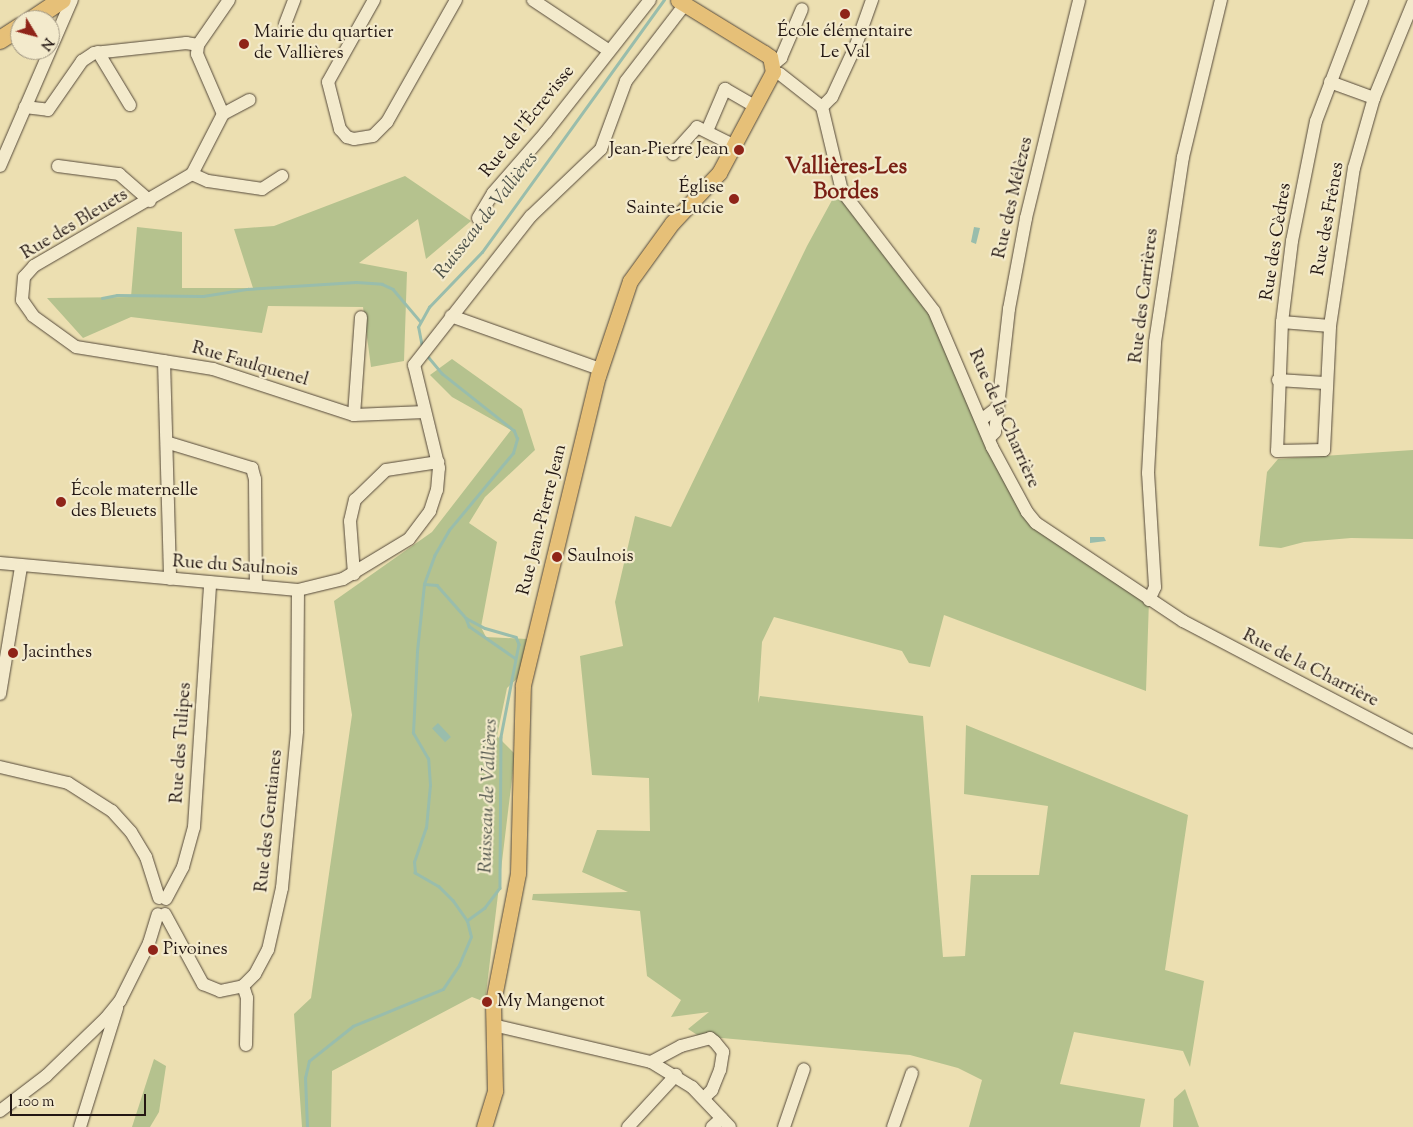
<!DOCTYPE html>
<html>
<head>
<meta charset="utf-8">
<style>
	body { margin:0 }
	#map { position:relative; width:1413px; height:1127px; overflow:hidden; background:#ecdfb1; font-family:"Sorts Mill Goudy",serif }
	div>[style] { position:absolute }
	[style*='--x'] { left:calc(var(--x)*1px); top:calc(var(--y)*1px); width:calc(var(--w)*1px); rotate:calc(var(--a)*1deg) }
	.green>* { inset:0; background:#b5c28e }
	.water>* { inset:0; background:#99bdac; transform-origin:0 0 }
	.stream>* { height:2.5px; margin:-1.25px; padding:0 1.25px; transform-origin:1.25px; border-radius:1.25px; background:#99bdac }
	.roads { filter:drop-shadow(0 0 1px #55493a) drop-shadow(0 0 1px #55493a) }
	.minor>* { height:12px; margin:-6px; padding:0 6px; transform-origin:6px; border-radius:6px; background:#f3eacc }
	.major>* { height:15px; margin:-7.5px; padding:0 7.5px; transform-origin:7.5px; border-radius:7.5px; background:#e6c078 }
	.highway>* { height:18px; margin:-9px; padding:0 9px; transform-origin:9px; border-radius:9px; background:#e6c078 }
	.dots>* { width:14px; height:14px; translate:-50% -50%; box-sizing:border-box; border:2px solid #f3eacc; border-radius:50% }
	span { translate:-50% -50%; white-space:nowrap; text-align:center; line-height:1.15; -webkit-text-stroke:4.5px #f3eacc; paint-order:stroke }
	.poi-label { font-size:18px; color:#231713 }
	.left { translate:0 -50%; text-align:left }
	.right { translate:-100% -50%; text-align:right }
	.street-label { font-size:18px; color:#231713 }
	.water-label { font-size:19px; color:#4c5149; font-style:italic }
	.district-label { font-size:22px; color:#7a1f14; font-weight:700 }
	.north { position:absolute; left:10px; top:10px; width:50px; height:50px; box-sizing:border-box; background:#f3eacc; border:1px solid #a09682; border-radius:50%; rotate:127deg; font-size:14px; font-weight:700; line-height:20px; text-align:center; color:#231713 }
	.north::after { content:''; display:block; margin:auto; width:18px; height:22px; background:#8f2418; clip-path:polygon(50% 0,100% 100%,50% 72%,0 100%) }
	.scale { position:absolute; left:10px; top:1094px; width:136px; height:22px; box-sizing:border-box; border:2px solid #231713; border-top:0; padding-left:6px; font-size:15px; line-height:18px; white-space:nowrap; color:#231713; -webkit-text-stroke:4px #f3eacc; paint-order:stroke }
</style>
</head>
<body>
<div id="map">
	<div class="green">
		<div style="clip-path:polygon(405px 176px,471px 221px,426px 259px,418px 219px,359px 263px,407px 272px,404px 361px,371px 367px,363px 307px,268px 306px,262px 333px,131px 317px,83px 338px,47px 298px,131px 297px,137px 227px,182px 232px,182px 288px,253px 288px,234px 229px,274px 226px)"></div>
		<div style="clip-path:polygon(837px 191px,915px 283px,1027px 512px,1149px 600px,1146px 691px,944px 615px,930px 667px,909px 663px,902px 651px,774px 617px,762px 642px,758px 703px,760px 696px,923px 716px,943px 957px,965px 956px,971px 875px,1039px 875px,1048px 806px,964px 794px,966px 725px,1188px 815px,1165px 970px,1204px 981px,1190px 1067px,1183px 1051px,1074px 1032px,1060px 1084px,1145px 1099px,1140px 1127px,969px 1127px,982px 1080px,958px 1068px,910px 1055px,699px 1036px,688px 1029px,709px 1012px,671px 1017px,681px 1000px,647px 976px,640px 911px,532px 900px,533px 894px,628px 892px,582px 872px,597px 830px,650px 831px,649px 778px,592px 775px,580px 656px,623px 646px,615px 602px,635px 516px,671px 527px,807px 246px)"></div>
		<div style="clip-path:polygon(452px 359px,522px 409px,535px 450px,485px 497px,469px 523px,497px 542px,481px 627px,486px 637px,527px 639px,519px 677px,507px 688px,497px 736px,515px 754px,485px 1002px,472px 997px,332px 1071px,331px 1127px,302px 1127px,294px 1014px,311px 998px,352px 715px,334px 601px,432px 532px,511px 430px,452px 397px,430px 375px)"></div>
		<div style="clip-path:polygon(1413px 450px,1413px 539px,1351px 538px,1304px 542px,1281px 548px,1259px 546px,1267px 472px,1278px 459px)"></div>
		<div style="clip-path:polygon(154px 1059px,166px 1066px,159px 1112px,150px 1127px,132px 1127px)"></div>
		<div style="clip-path:polygon(1185px 1089px,1199px 1127px,1173px 1127px,1174px 1099px)"></div>
	</div>
	<div class="water">
		<div style="clip-path:polygon(974px 227px,980px 228px,976px 244px,971px 242px)"></div>
		<div style="clip-path:polygon(1090px 537px,1104px 537px,1106px 541px,1090px 543px)"></div>
		<div style="left:438px;top:723px;width:19px;height:8px;rotate:47deg"></div>
	</div>
	<div class="stream">
		<div style="--x:102;--y:298;--w:15;--a:-11"></div>
		<div style="--x:117;--y:295;--w:86;--a:0.7"></div>
		<div style="--x:203;--y:296;--w:45;--a:-9"></div>
		<div style="--x:247;--y:289;--w:109;--a:-3.7"></div>
		<div style="--x:356;--y:282;--w:26;--a:4"></div>
		<div style="--x:382;--y:284;--w:12;--a:24"></div>
		<div style="--x:393;--y:289;--w:42;--a:49.8"></div>
		<div style="--x:422;--y:347;--w:20;--a:-101"></div>
		<div style="--x:418;--y:327;--w:23;--a:-61"></div>
		<div style="--x:429;--y:307;--w:76;--a:-46.1"></div>
		<div style="--x:482;--y:252;--w:311;--a:-54.2"></div>
		<div style="--x:424;--y:584;--w:13;--a:4"></div>
		<div style="--x:437;--y:585;--w:44;--a:48.7"></div>
		<div style="--x:466;--y:618;--w:21;--a:28"></div>
		<div style="--x:485;--y:628;--w:32;--a:16"></div>
		<div style="--x:516;--y:637;--w:8;--a:67"></div>
		<div style="--x:519;--y:644;--w:95;--a:101"></div>
		<div style="--x:501;--y:737;--w:151;--a:90.4"></div>
		<div style="--x:500;--y:888;--w:25;--a:127"></div>
		<div style="--x:485;--y:908;--w:22;--a:144"></div>
		<div style="--x:466;--y:618;--w:9;--a:69"></div>
		<div style="--x:469;--y:626;--w:56;--a:34.8"></div>
		<div style="--x:307;--y:1127;--w:49;--a:-92.3"></div>
		<div style="--x:305;--y:1078;--w:17;--a:-77"></div>
		<div style="--x:309;--y:1061;--w:56;--a:-38.5"></div>
		<div style="--x:353;--y:1026;--w:97;--a:-22.3"></div>
		<div style="--x:443;--y:989;--w:29;--a:-56"></div>
		<div style="--x:459;--y:965;--w:30;--a:-67"></div>
		<div style="--x:471;--y:937;--w:16;--a:-104"></div>
		<div style="--x:467;--y:921;--w:24;--a:-125"></div>
		<div style="--x:453;--y:901;--w:20;--a:-135"></div>
		<div style="--x:439;--y:887;--w:28;--a:-150"></div>
		<div style="--x:415;--y:873;--w:11;--a:-95"></div>
		<div style="--x:414;--y:862;--w:36;--a:-71"></div>
		<div style="--x:426;--y:828;--w:43;--a:-84.7"></div>
		<div style="--x:430;--y:785;--w:26;--a:-94"></div>
		<div style="--x:428;--y:759;--w:30;--a:-120"></div>
		<div style="--x:413;--y:733;--w:82;--a:-87.2"></div>
		<div style="--x:417;--y:651;--w:67;--a:-84"></div>
		<div style="--x:424;--y:584;--w:30;--a:-70"></div>
		<div style="--x:434;--y:556;--w:30;--a:-60"></div>
		<div style="--x:449;--y:530;--w:100;--a:-50.3"></div>
		<div style="--x:513;--y:453;--w:15;--a:-74"></div>
		<div style="--x:517;--y:439;--w:9;--a:-111"></div>
		<div style="--x:514;--y:431;--w:92;--a:-141.6"></div>
		<div style="--x:442;--y:374;--w:23;--a:-130"></div>
	</div>
	<div class="roads">
		<div class="minor">
			<div style="--x:229;--y:0;--w:55;--a:124.6"></div>
			<div style="--x:198;--y:45;--w:9;--a:96"></div>
			<div style="--x:197;--y:54;--w:65;--a:66.6"></div>
			<div style="--x:223;--y:114;--w:68;--a:117.3"></div>
			<div style="--x:192;--y:174;--w:183;--a:149.8"></div>
			<div style="--x:34;--y:266;--w:15;--a:132"></div>
			<div style="--x:24;--y:277;--w:23;--a:95"></div>
			<div style="--x:22;--y:300;--w:19;--a:55"></div>
			<div style="--x:33;--y:316;--w:53;--a:35.8"></div>
			<div style="--x:76;--y:347;--w:139;--a:9.1"></div>
			<div style="--x:213;--y:369;--w:148;--a:18.1"></div>
			<div style="--x:354;--y:415;--w:71;--a:-2.4"></div>
			<div style="--x:374;--y:0;--w:94;--a:119.3"></div>
			<div style="--x:328;--y:82;--w:49;--a:75.7"></div>
			<div style="--x:340;--y:129;--w:11;--a:49"></div>
			<div style="--x:347;--y:137;--w:7;--a:16"></div>
			<div style="--x:354;--y:139;--w:19;--a:-9"></div>
			<div style="--x:373;--y:136;--w:20;--a:-45"></div>
			<div style="--x:387;--y:122;--w:140;--a:-60.5"></div>
			<div style="--x:533;--y:0;--w:90;--a:33.7"></div>
			<div style="--x:1362;--y:0;--w:129;--a:110.8"></div>
			<div style="--x:1316;--y:121;--w:122;--a:101.3"></div>
			<div style="--x:1292;--y:241;--w:82;--a:97"></div>
			<div style="--x:1282;--y:322;--w:129;--a:92.2"></div>
			<div style="--x:1277;--y:451;--w:47;--a:-1.2"></div>
			<div style="--x:1324;--y:450;--w:124;--a:-87.2"></div>
			<div style="--x:1330;--y:326;--w:160;--a:-81.4"></div>
			<div style="--x:1354;--y:168;--w:73;--a:-74.1"></div>
			<div style="--x:1374;--y:98;--w:103;--a:-67.7"></div>
			<div style="--x:285;--y:24;--w:26;--a:-69"></div>
			<div style="--x:98;--y:52;--w:62;--a:58.9"></div>
			<div style="--x:773;--y:65;--w:11;--a:-41"></div>
			<div style="--x:781;--y:58;--w:53;--a:-66.8"></div>
			<div style="--x:773;--y:72;--w:7;--a:16"></div>
			<div style="--x:780;--y:74;--w:53;--a:38.2"></div>
			<div style="--x:822;--y:107;--w:86;--a:76.6"></div>
			<div style="--x:842;--y:191;--w:151;--a:52.5"></div>
			<div style="--x:934;--y:311;--w:148;--a:66.9"></div>
			<div style="--x:992;--y:447;--w:74;--a:61.7"></div>
			<div style="--x:1027;--y:512;--w:14;--a:51"></div>
			<div style="--x:1036;--y:523;--w:177;--a:33.7"></div>
			<div style="--x:1183;--y:621;--w:260;--a:27.7"></div>
			<div style="--x:1330;--y:82;--w:47;--a:20"></div>
			<div style="--x:25;--y:107;--w:23;--a:7"></div>
			<div style="--x:48;--y:110;--w:60;--a:-55.2"></div>
			<div style="--x:82;--y:61;--w:14;--a:-34"></div>
			<div style="--x:94;--y:53;--w:93;--a:-6.2"></div>
			<div style="--x:186;--y:43;--w:12;--a:9"></div>
			<div style="--x:822;--y:107;--w:14;--a:-45"></div>
			<div style="--x:832;--y:97;--w:57;--a:-65.2"></div>
			<div style="--x:856;--y:45;--w:48;--a:-70.4"></div>
			<div style="--x:223;--y:114;--w:30;--a:-28"></div>
			<div style="--x:707;--y:131;--w:46;--a:-66.8"></div>
			<div style="--x:725;--y:89;--w:34;--a:30"></div>
			<div style="--x:673;--y:154;--w:36;--a:-48"></div>
			<div style="--x:697;--y:127;--w:40;--a:26.6"></div>
			<div style="--x:0;--y:166;--w:181;--a:-66.6"></div>
			<div style="--x:58;--y:166;--w:62;--a:7.5"></div>
			<div style="--x:119;--y:174;--w:41;--a:41.1"></div>
			<div style="--x:192;--y:174;--w:17;--a:24"></div>
			<div style="--x:208;--y:181;--w:55;--a:8.4"></div>
			<div style="--x:262;--y:189;--w:24;--a:-33"></div>
			<div style="--x:478;--y:218;--w:29;--a:-59"></div>
			<div style="--x:493;--y:193;--w:81;--a:-49"></div>
			<div style="--x:546;--y:132;--w:168;--a:-51.8"></div>
			<div style="--x:451;--y:316;--w:158;--a:19.6"></div>
			<div style="--x:1282;--y:322;--w:48;--a:4.8"></div>
			<div style="--x:164;--y:361;--w:218;--a:88.4"></div>
			<div style="--x:1278;--y:380;--w:47;--a:3.7"></div>
			<div style="--x:998;--y:407;--w:99;--a:-83.6"></div>
			<div style="--x:1009;--y:309;--w:93;--a:-79.4"></div>
			<div style="--x:1026;--y:218;--w:224;--a:-76.3"></div>
			<div style="--x:354;--y:415;--w:98;--a:-85.9"></div>
			<div style="--x:981;--y:420;--w:21;--a:-37"></div>
			<div style="--x:998;--y:407;--w:25;--a:97"></div>
			<div style="--x:995;--y:432;--w:8;--a:135"></div>
			<div style="--x:169;--y:443;--w:87;--a:16.8"></div>
			<div style="--x:252;--y:468;--w:11;--a:75"></div>
			<div style="--x:255;--y:479;--w:107;--a:89.5"></div>
			<div style="--x:0;--y:563;--w:299;--a:5.2"></div>
			<div style="--x:298;--y:590;--w:46;--a:-13.7"></div>
			<div style="--x:343;--y:579;--w:77;--a:-31.2"></div>
			<div style="--x:409;--y:539;--w:35;--a:-53"></div>
			<div style="--x:430;--y:511;--w:22;--a:-72"></div>
			<div style="--x:437;--y:490;--w:22;--a:-85"></div>
			<div style="--x:439;--y:468;--w:106;--a:-103.6"></div>
			<div style="--x:414;--y:365;--w:189;--a:-51.9"></div>
			<div style="--x:531;--y:216;--w:97;--a:-43.7"></div>
			<div style="--x:601;--y:149;--w:72;--a:-69.8"></div>
			<div style="--x:626;--y:81;--w:97;--a:-52.5"></div>
			<div style="--x:354;--y:574;--w:53;--a:-94.3"></div>
			<div style="--x:350;--y:521;--w:22;--a:-77"></div>
			<div style="--x:355;--y:500;--w:43;--a:-44.1"></div>
			<div style="--x:386;--y:470;--w:53;--a:-8.7"></div>
			<div style="--x:1149;--y:600;--w:14;--a:-65"></div>
			<div style="--x:1155;--y:587;--w:114;--a:-93.5"></div>
			<div style="--x:1148;--y:473;--w:131;--a:-86.9"></div>
			<div style="--x:1155;--y:342;--w:187;--a:-81.4"></div>
			<div style="--x:1183;--y:157;--w:162;--a:-76.4"></div>
			<div style="--x:0;--y:694;--w:129;--a:-80.6"></div>
			<div style="--x:0;--y:767;--w:70;--a:13.2"></div>
			<div style="--x:68;--y:783;--w:52;--a:32.5"></div>
			<div style="--x:112;--y:811;--w:28;--a:48"></div>
			<div style="--x:131;--y:832;--w:29;--a:59"></div>
			<div style="--x:146;--y:857;--w:43;--a:72.4"></div>
			<div style="--x:166;--y:899;--w:36;--a:-62"></div>
			<div style="--x:183;--y:867;--w:41;--a:-74.6"></div>
			<div style="--x:194;--y:827;--w:245;--a:-86.2"></div>
			<div style="--x:165;--y:914;--w:80;--a:61.5"></div>
			<div style="--x:203;--y:984;--w:18;--a:22"></div>
			<div style="--x:220;--y:991;--w:24;--a:-12"></div>
			<div style="--x:493;--y:1025;--w:162;--a:13.2"></div>
			<div style="--x:651;--y:1062;--w:48;--a:31.4"></div>
			<div style="--x:692;--y:1087;--w:55;--a:46.5"></div>
			<div style="--x:246;--y:1045;--w:47;--a:-88.8"></div>
			<div style="--x:247;--y:998;--w:13;--a:-108"></div>
			<div style="--x:243;--y:986;--w:17;--a:-45"></div>
			<div style="--x:255;--y:974;--w:27;--a:-62"></div>
			<div style="--x:268;--y:950;--w:64;--a:-77.3"></div>
			<div style="--x:282;--y:888;--w:158;--a:-84.5"></div>
			<div style="--x:297;--y:731;--w:141;--a:-89.6"></div>
			<div style="--x:651;--y:1062;--w:34;--a:-28"></div>
			<div style="--x:681;--y:1046;--w:30;--a:-15"></div>
			<div style="--x:710;--y:1038;--w:6;--a:39"></div>
			<div style="--x:715;--y:1042;--w:13;--a:51"></div>
			<div style="--x:723;--y:1052;--w:18;--a:99"></div>
			<div style="--x:720;--y:1070;--w:22;--a:112"></div>
			<div style="--x:712;--y:1090;--w:11;--a:135"></div>
			<div style="--x:0;--y:1111;--w:58;--a:-37.3"></div>
			<div style="--x:46;--y:1076;--w:83;--a:-44"></div>
			<div style="--x:106;--y:1018;--w:22;--a:-51"></div>
			<div style="--x:120;--y:1001;--w:65;--a:-63.4"></div>
			<div style="--x:149;--y:943;--w:30;--a:-73"></div>
			<div style="--x:80;--y:1127;--w:125;--a:-72.7"></div>
			<div style="--x:628;--y:1127;--w:71;--a:-47.3"></div>
			<div style="--x:712;--y:1127;--w:13;--a:-42"></div>
			<div style="--x:784;--y:1127;--w:61;--a:-71"></div>
			<div style="--x:893;--y:1127;--w:57;--a:-70.6"></div>
		</div>
		<div class="major">
			<div style="--x:484;--y:1127;--w:38;--a:-73"></div>
			<div style="--x:495;--y:1091;--w:89;--a:-91.3"></div>
			<div style="--x:493;--y:1002;--w:131;--a:-79"></div>
			<div style="--x:518;--y:873;--w:188;--a:-88.5"></div>
			<div style="--x:523;--y:685;--w:318;--a:-76.4"></div>
			<div style="--x:598;--y:376;--w:100;--a:-71.4"></div>
			<div style="--x:630;--y:281;--w:72;--a:-54.1"></div>
			<div style="--x:672;--y:223;--w:69;--a:-46.8"></div>
			<div style="--x:719;--y:173;--w:115;--a:-61.9"></div>
			<div style="--x:773;--y:72;--w:15;--a:-101"></div>
			<div style="--x:770;--y:57;--w:7;--a:-146"></div>
			<div style="--x:764;--y:53;--w:101;--a:-148.4"></div>
		</div>
		<div class="highway">
			<div style="--x:32;--y:20;--w:36;--a:-34"></div>
			<div style="--x:0;--y:40;--w:24;--a:-33"></div>
		</div>
	</div>
	<div class="dots">
		<div style="left:845px;top:14px;background:#8f2418"></div>
		<div style="left:244px;top:44px;background:#8f2418"></div>
		<div style="left:739px;top:150px;background:#8f2418"></div>
		<div style="left:734px;top:199px;background:#8f2418"></div>
		<div style="left:61px;top:502px;background:#8f2418"></div>
		<div style="left:557px;top:557px;background:#8f2418"></div>
		<div style="left:13px;top:653px;background:#8f2418"></div>
		<div style="left:153px;top:950px;background:#8f2418"></div>
		<div style="left:487px;top:1002px;background:#8f2418"></div>
	</div>
	<div class="poi-label">
		<span style="left:845px;top:43px">École élémentaire<br>Le Val</span>
		<span class="left" style="left:254px;top:44px">Mairie du quartier<br>de Vallières</span>
		<span class="right" style="left:729px;top:150px">Jean-Pierre Jean</span>
		<span class="right" style="left:724px;top:199px">Église<br>Sainte-Lucie</span>
		<span class="left" style="left:71px;top:502px">École maternelle<br>des Bleuets</span>
		<span class="left" style="left:567px;top:557px">Saulnois</span>
		<span class="left" style="left:23px;top:653px">Jacinthes</span>
		<span class="left" style="left:163px;top:950px">Pivoines</span>
		<span class="left" style="left:497px;top:1002px">My Mangenot</span>
	</div>
	<div class="street-label">
		<span style="left:528px;top:122px;rotate:-51deg">Rue de l'Écrevisse</span>
		<span style="left:1014px;top:198px;rotate:-77deg">Rue des Mélèzes</span>
		<span style="left:1329px;top:219px;rotate:-80deg">Rue des Frênes</span>
		<span style="left:75px;top:225px;rotate:-31deg">Rue des Bleuets</span>
		<span style="left:1277px;top:242px;rotate:-81deg">Rue des Cèdres</span>
		<span style="left:1145px;top:296px;rotate:-83deg">Rue des Carrières</span>
		<span style="left:250px;top:365px;rotate:16deg">Rue Faulquenel</span>
		<span style="left:1003px;top:419px;rotate:66deg">Rue de la Charrière</span>
		<span style="left:543px;top:520px;rotate:-76deg">Rue Jean-Pierre Jean</span>
		<span style="left:235px;top:567px;rotate:4deg">Rue du Saulnois</span>
		<span style="left:1310px;top:669px;rotate:27deg">Rue de la Charrière</span>
		<span style="left:182px;top:743px;rotate:-86deg">Rue des Tulipes</span>
		<span style="left:270px;top:821px;rotate:-84deg">Rue des Gentianes</span>
	</div>
	<div class="water-label">
		<span style="left:487px;top:216px;rotate:-52deg">Ruisseau de Vallières</span>
		<span style="left:489px;top:796px;rotate:-88deg">Ruisseau de Vallières</span>
	</div>
	<div class="district-label">
		<span style="left:846px;top:181px">Vallières-Les<br>Bordes</span>
	</div>
	<div class="north">N</div>
	<div class="scale">100 m</div>
</div>
</body>
</html>
